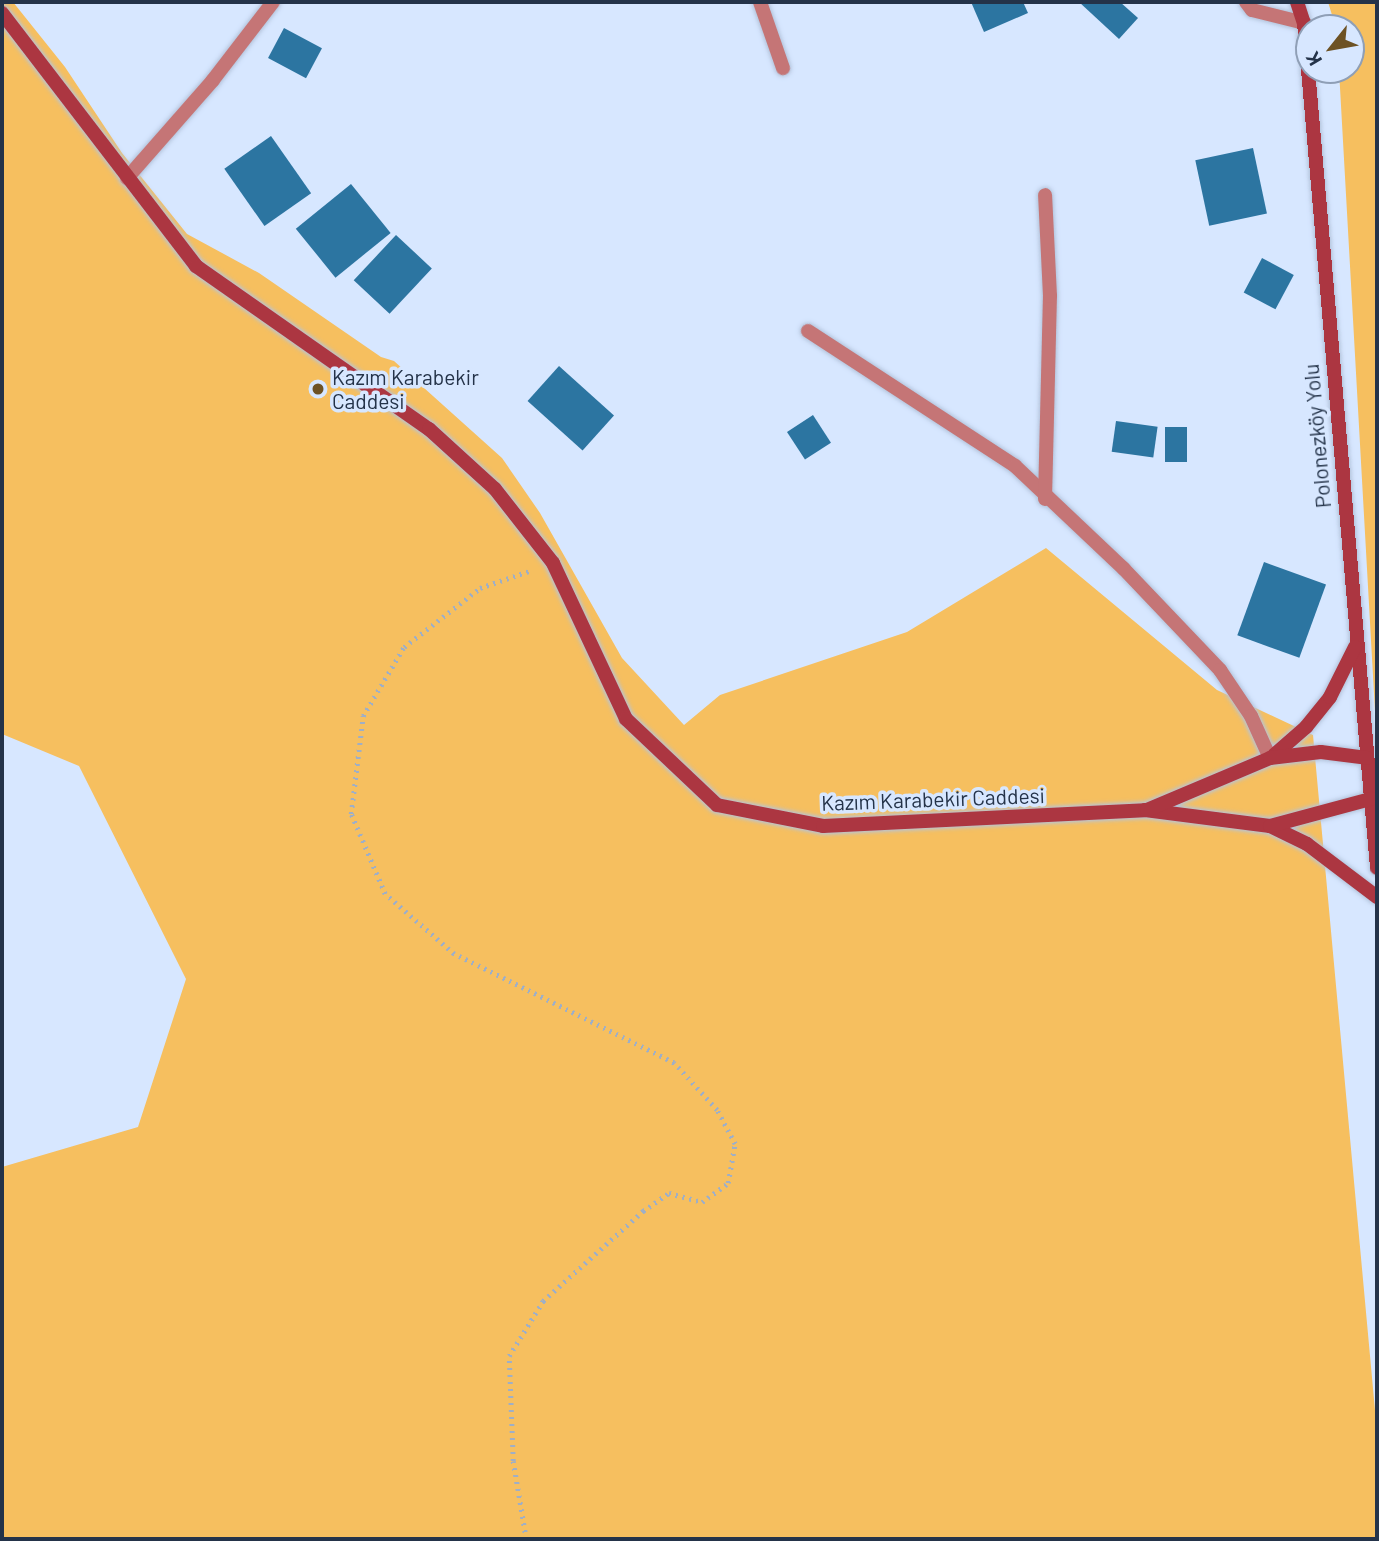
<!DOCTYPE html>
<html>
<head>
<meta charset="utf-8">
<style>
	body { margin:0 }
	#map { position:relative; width:1379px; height:1541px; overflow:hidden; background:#d7e7ff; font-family:Barlow,sans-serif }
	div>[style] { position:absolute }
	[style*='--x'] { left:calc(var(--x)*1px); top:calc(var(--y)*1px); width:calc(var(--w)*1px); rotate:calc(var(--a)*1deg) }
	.green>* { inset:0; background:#f6bf5f }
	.building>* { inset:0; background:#2c75a1; transform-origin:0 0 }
	.path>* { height:4.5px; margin-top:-2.25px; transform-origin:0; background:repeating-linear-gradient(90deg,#9fafc6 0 2px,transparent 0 7px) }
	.roads { filter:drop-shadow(0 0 2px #b3c3db) drop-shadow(0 0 2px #b3c3db) }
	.street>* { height:14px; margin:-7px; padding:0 7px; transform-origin:7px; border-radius:7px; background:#c57576 }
	.secondary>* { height:14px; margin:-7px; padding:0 7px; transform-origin:7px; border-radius:7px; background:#ac3641 }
	.dots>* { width:19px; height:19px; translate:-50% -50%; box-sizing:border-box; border:4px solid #d7e7ff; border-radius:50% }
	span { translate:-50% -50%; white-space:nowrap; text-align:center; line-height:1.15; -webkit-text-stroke:7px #d7e7ff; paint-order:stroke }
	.poi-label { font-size:21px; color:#243349 }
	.left { translate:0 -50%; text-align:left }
	.street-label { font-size:21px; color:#243349 }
	.frame { position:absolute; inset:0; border:4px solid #243349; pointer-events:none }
	.north { position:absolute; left:1295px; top:14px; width:70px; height:70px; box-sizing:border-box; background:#d7e7ff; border:2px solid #8f9fb6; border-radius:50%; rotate:239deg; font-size:19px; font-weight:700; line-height:28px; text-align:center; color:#243349 }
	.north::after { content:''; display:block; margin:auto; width:24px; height:32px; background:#6d5224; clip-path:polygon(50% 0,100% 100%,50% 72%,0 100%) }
</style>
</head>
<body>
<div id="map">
	<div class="green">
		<div style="clip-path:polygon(2px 2px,13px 2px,65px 67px,122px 153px,187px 234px,259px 273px,381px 357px,394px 361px,502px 458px,540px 513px,622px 658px,684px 725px,720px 695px,907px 632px,1046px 548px,1217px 690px,1313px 735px,1376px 1421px,1377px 1539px,2px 1539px,2px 1167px,138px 1127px,186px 979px,79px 766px,2px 734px)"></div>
		<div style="clip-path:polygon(1328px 2px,1377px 2px,1377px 747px,1339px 70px,1351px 70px,1351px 28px,1336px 28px)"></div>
	</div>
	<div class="building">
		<div style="clip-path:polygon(971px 2px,1023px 2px,1028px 13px,984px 32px)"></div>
		<div style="clip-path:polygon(1079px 2px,1120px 2px,1138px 18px,1119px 39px)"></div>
		<div style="left:284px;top:28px;width:43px;height:34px;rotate:28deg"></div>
		<div style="left:271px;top:136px;width:70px;height:57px;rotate:55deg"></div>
		<div style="left:1253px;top:148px;width:67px;height:59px;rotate:78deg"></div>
		<div style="left:351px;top:184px;width:63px;height:71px;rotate:51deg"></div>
		<div style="left:396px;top:235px;width:49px;height:62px;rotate:43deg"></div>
		<div style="left:1262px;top:258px;width:36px;height:39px;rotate:28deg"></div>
		<div style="left:559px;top:366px;width:74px;height:47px;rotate:42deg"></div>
		<div style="left:813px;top:415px;width:33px;height:31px;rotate:57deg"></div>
		<div style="left:1116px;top:421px;width:42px;height:31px;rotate:8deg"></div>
		<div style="left:1165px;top:427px;width:22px;height:35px"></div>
		<div style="left:1264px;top:562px;width:66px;height:78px;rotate:20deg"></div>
	</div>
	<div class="path">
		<div style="--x:526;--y:1539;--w:79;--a:-99.5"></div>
		<div style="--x:513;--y:1461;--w:105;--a:-92.2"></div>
		<div style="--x:509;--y:1356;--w:65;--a:-58.3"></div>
		<div style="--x:543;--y:1301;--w:135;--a:-42"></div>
		<div style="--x:643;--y:1211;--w:32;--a:-35"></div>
		<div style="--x:669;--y:1193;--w:34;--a:15"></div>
		<div style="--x:702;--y:1202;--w:32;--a:-36"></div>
		<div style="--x:728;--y:1183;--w:40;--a:-80"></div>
		<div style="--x:735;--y:1144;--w:38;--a:-118"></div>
		<div style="--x:717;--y:1110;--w:64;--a:-132.5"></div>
		<div style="--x:674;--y:1063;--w:246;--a:-153.6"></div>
		<div style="--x:454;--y:954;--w:91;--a:-139"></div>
		<div style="--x:385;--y:894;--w:87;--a:-113"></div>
		<div style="--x:351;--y:814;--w:99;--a:-83"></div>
		<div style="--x:363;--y:716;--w:80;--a:-59.3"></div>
		<div style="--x:404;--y:647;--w:96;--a:-37.8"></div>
		<div style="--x:480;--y:588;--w:55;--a:-19.1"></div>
	</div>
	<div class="roads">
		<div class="street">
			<div style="--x:760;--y:2;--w:70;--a:70.8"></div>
			<div style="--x:1246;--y:2;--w:10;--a:53"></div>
			<div style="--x:1252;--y:10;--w:54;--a:14"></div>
			<div style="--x:127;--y:178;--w:130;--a:-48.7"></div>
			<div style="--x:213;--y:80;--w:98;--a:-52.4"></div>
			<div style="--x:808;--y:331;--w:247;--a:33.1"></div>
			<div style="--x:1015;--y:466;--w:149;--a:43.4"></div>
			<div style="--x:1123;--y:568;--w:141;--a:46.4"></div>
			<div style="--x:1220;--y:670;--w:55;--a:56"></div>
			<div style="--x:1251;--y:716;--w:46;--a:65.7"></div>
			<div style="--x:1045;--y:499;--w:203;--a:-88.6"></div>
			<div style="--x:1050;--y:296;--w:101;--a:-92.8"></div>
		</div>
		<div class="secondary">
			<div style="--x:1297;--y:2;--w:22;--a:72"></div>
			<div style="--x:1304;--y:23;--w:848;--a:85.06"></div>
			<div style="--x:2;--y:13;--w:319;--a:52.5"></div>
			<div style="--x:196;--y:266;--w:284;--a:35"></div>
			<div style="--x:429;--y:429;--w:89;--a:42.3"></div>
			<div style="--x:495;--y:489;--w:94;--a:51.9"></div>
			<div style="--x:553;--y:563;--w:172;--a:64.9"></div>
			<div style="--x:626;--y:719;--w:125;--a:43.4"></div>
			<div style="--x:717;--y:805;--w:108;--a:11.2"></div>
			<div style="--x:823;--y:826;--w:322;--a:-2.8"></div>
			<div style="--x:1145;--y:810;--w:126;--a:7.3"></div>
			<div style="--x:1270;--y:826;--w:41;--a:25.9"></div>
			<div style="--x:1307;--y:844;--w:88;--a:37.1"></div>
			<div style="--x:1274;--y:755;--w:43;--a:-41.2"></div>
			<div style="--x:1306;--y:727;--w:38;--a:-51"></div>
			<div style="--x:1330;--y:697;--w:56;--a:-63.4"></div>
			<div style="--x:1147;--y:810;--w:134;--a:-22.9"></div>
			<div style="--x:1270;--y:758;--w:51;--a:-6.7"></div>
			<div style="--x:1321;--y:752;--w:46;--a:7.4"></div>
			<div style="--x:1270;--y:826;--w:105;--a:-15"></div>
		</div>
	</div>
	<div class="dots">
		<div style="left:318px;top:389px;background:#6d5224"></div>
	</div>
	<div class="poi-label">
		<span class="left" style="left:332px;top:389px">Kazım Karabekir<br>Caddesi</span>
	</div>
	<div class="street-label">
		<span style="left:1317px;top:436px;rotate:-95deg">Polonezköy Yolu</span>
		<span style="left:933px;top:799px;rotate:-2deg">Kazım Karabekir Caddesi</span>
	</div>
	<div class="frame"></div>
	<div class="north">K</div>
</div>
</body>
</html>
